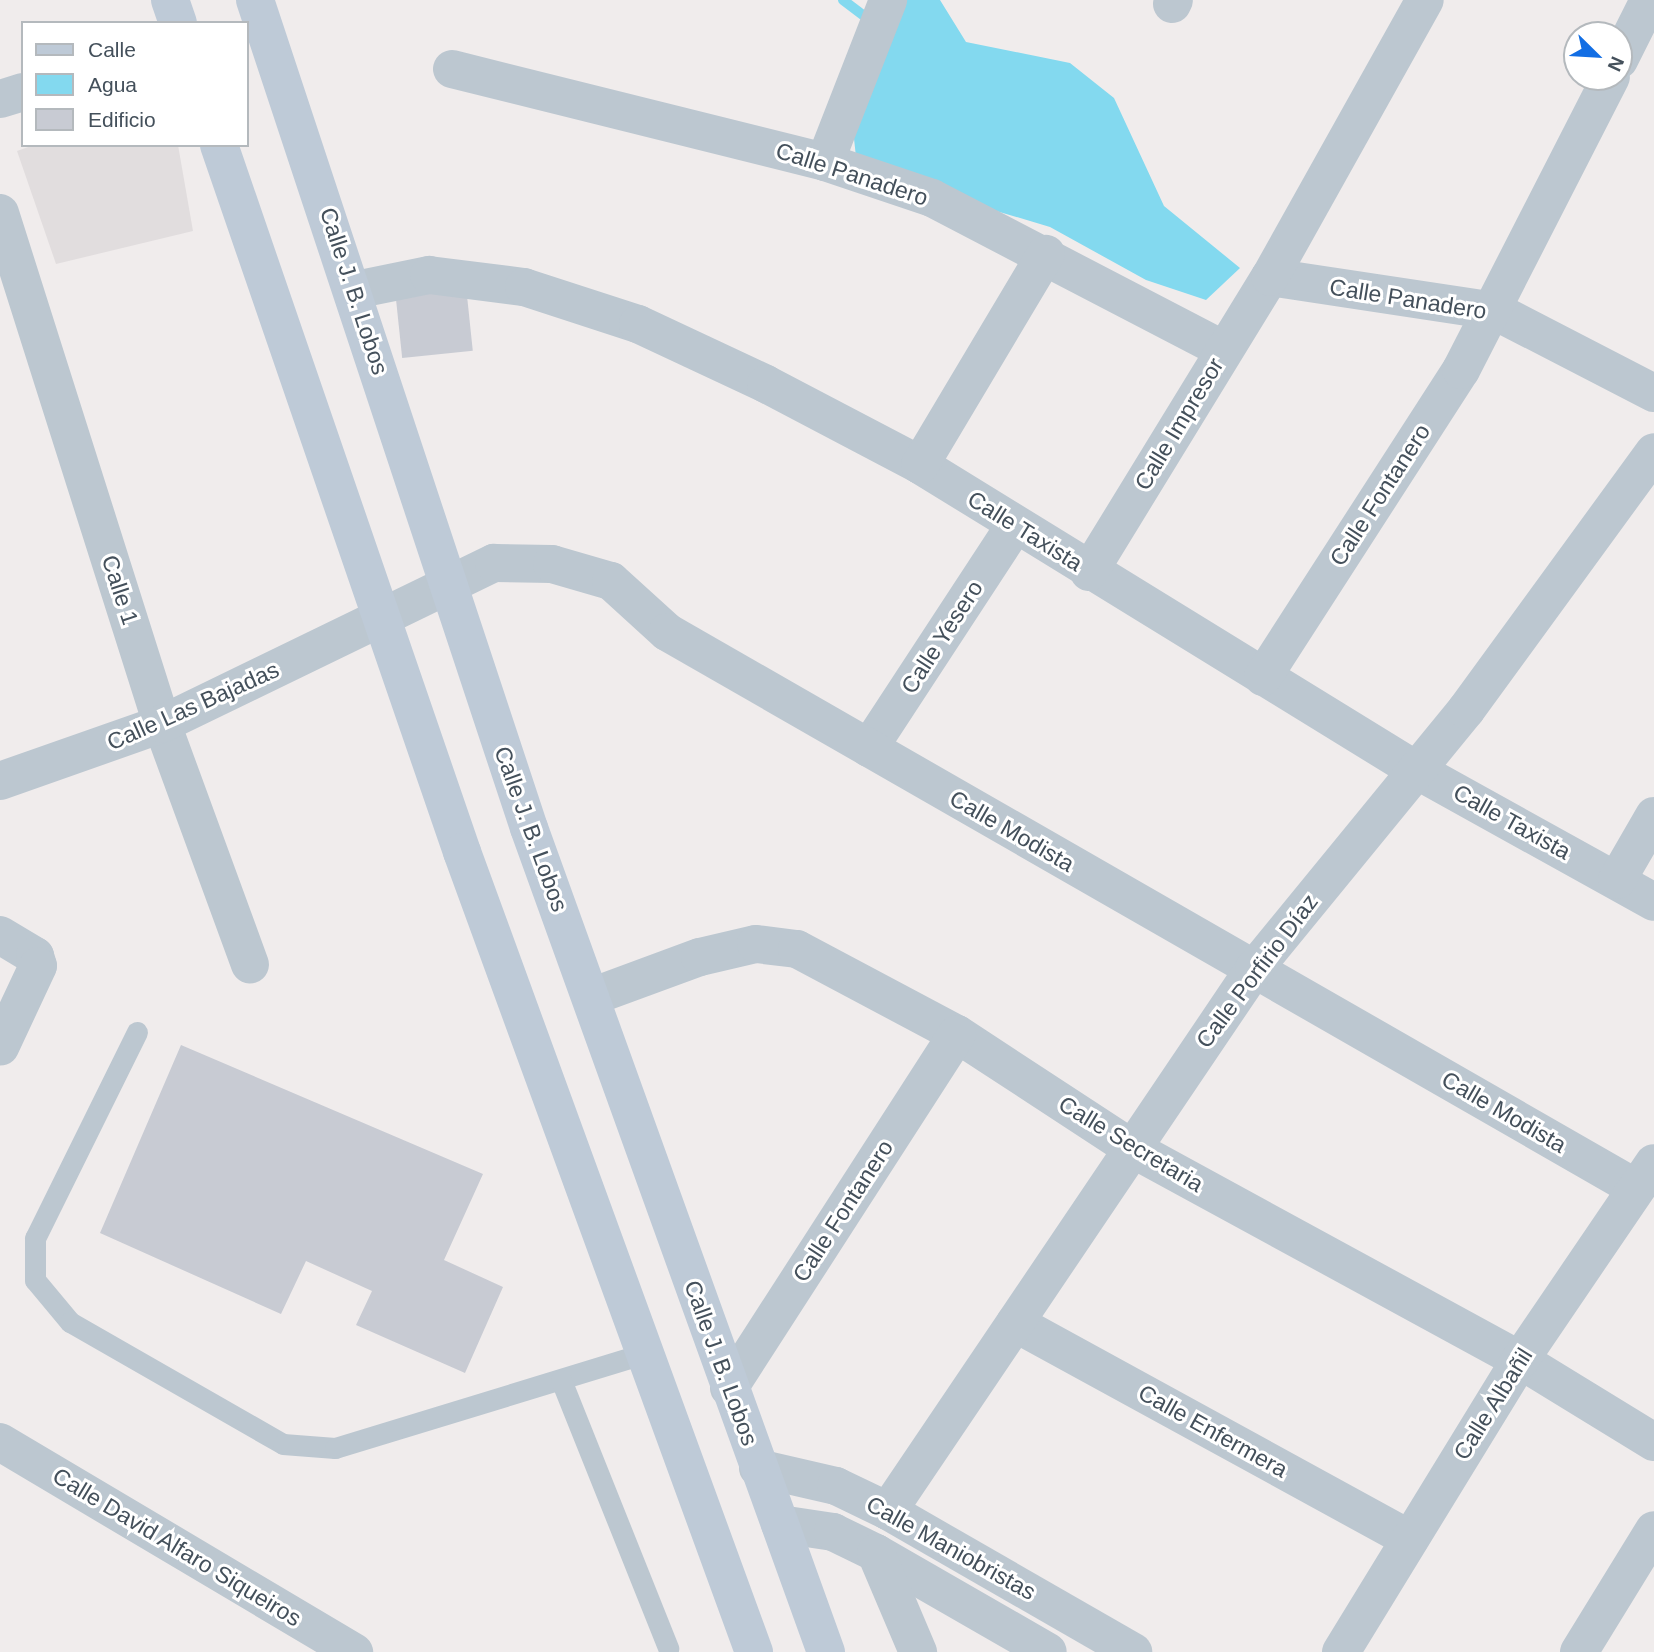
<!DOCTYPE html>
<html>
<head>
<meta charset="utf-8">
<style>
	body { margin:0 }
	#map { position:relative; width:1654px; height:1652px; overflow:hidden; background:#f0ecec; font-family:Helvetica,sans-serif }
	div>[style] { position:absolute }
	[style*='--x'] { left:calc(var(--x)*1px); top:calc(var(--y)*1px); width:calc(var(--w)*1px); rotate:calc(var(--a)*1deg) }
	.education>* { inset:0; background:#e1ddde }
	.water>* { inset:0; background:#83d9ef }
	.stream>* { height:10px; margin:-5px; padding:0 5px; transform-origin:5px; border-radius:5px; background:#83d9ef }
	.building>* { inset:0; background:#c8cbd3; transform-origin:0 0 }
	.lane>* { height:21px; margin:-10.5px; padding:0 10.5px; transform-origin:10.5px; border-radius:10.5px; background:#bcc7d0 }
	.street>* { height:38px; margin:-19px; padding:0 19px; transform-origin:19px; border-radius:19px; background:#bcc7d0 }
	.secondary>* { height:38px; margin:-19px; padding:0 19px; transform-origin:19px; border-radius:19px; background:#becad7 }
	span { translate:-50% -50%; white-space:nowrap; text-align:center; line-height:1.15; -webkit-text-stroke:6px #fff; paint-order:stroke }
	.street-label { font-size:23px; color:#44505b }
	.legend { position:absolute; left:21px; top:21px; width:228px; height:126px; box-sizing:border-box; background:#fff; border:2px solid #b4b9bd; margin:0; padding:9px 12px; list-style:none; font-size:21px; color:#44505b }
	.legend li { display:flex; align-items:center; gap:14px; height:35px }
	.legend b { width:35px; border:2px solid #b4b9bd }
	.north { position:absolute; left:1563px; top:21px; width:70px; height:70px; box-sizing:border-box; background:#fff; border:2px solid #b4b9bd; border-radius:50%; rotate:114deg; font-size:19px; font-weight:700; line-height:28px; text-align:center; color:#44505b }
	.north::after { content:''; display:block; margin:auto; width:24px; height:32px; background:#126ee4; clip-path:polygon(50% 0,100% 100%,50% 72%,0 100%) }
</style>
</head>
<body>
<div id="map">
	<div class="education">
		<div style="clip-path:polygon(34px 145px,178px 145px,193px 231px,56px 264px,17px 151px)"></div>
	</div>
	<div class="water">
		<div style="clip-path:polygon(900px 0,940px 0,966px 42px,1070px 63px,1114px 98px,1164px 206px,1240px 268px,1206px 300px,1146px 280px,1050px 227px,956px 199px,856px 157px,851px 111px)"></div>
	</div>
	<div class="stream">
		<div style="--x:843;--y:0;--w:36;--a:37"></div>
	</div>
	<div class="building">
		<div style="left:466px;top:286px;width:65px;height:71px;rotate:84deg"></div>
		<div style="clip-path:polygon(181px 1045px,483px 1174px,444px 1260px,503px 1287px,465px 1373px,356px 1325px,372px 1291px,306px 1261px,281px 1314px,100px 1233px)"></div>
	</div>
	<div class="lane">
		<div style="--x:137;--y:1032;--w:230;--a:116.3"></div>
		<div style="--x:35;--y:1238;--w:42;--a:90"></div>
		<div style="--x:35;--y:1280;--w:55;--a:50.2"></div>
		<div style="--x:70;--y:1322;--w:245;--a:29.8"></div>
		<div style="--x:283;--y:1444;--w:52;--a:4.4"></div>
		<div style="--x:335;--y:1448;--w:321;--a:-17"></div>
		<div style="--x:561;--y:1380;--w:289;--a:68.2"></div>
	</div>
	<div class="street">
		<div style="--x:1172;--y:4;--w:4;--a:-63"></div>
		<div style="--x:1619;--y:60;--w:67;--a:-63.4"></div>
		<div style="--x:452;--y:69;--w:384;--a:14"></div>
		<div style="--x:825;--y:162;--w:113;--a:18.6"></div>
		<div style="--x:932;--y:198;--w:329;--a:27.5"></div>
		<div style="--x:0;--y:99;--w:24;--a:-17"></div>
		<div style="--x:825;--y:162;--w:174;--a:-68.7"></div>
		<div style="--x:0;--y:213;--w:536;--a:72.41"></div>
		<div style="--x:162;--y:724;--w:256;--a:69.9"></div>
		<div style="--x:1270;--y:277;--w:228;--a:8.6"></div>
		<div style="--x:1495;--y:311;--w:179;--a:27.3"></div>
		<div style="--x:355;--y:290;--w:76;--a:-11.5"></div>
		<div style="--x:429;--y:275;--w:96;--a:7.2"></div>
		<div style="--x:524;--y:287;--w:120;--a:18"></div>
		<div style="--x:638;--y:324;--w:141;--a:25.1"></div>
		<div style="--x:766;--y:384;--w:174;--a:27.7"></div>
		<div style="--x:920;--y:465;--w:582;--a:31.59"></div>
		<div style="--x:1416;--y:770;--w:272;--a:29"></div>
		<div style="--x:920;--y:465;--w:246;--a:-59.2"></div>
		<div style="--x:1089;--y:572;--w:346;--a:-58.5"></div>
		<div style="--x:1270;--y:277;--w:317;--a:-60.8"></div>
		<div style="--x:1263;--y:677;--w:365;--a:-57.2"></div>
		<div style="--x:1461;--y:370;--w:329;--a:-62.9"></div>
		<div style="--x:869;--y:748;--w:267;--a:-56.8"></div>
		<div style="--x:0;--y:781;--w:172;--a:-19.4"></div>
		<div style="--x:162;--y:724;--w:369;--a:-25.9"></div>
		<div style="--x:494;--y:563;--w:58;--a:1"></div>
		<div style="--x:552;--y:564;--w:61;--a:16.1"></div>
		<div style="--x:611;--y:581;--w:76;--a:42.3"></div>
		<div style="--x:667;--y:632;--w:1117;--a:29.85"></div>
		<div style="--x:1617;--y:880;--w:74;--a:-60"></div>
		<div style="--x:0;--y:935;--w:41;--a:31"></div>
		<div style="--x:35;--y:956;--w:10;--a:73"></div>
		<div style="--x:38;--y:966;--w:89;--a:115.1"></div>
		<div style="--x:591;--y:997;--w:116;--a:-20.2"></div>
		<div style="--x:700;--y:957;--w:57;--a:-13.1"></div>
		<div style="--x:756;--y:944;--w:41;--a:7"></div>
		<div style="--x:797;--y:949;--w:181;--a:28"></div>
		<div style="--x:957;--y:1034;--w:208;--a:33.2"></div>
		<div style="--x:1131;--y:1148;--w:443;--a:28.6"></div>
		<div style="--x:1520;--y:1360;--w:157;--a:31.5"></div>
		<div style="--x:1015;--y:1323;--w:450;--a:28.7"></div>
		<div style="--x:729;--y:1388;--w:421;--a:-57.2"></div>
		<div style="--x:0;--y:1442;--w:412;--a:30.7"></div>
		<div style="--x:758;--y:1468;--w:80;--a:13"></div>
		<div style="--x:836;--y:1486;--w:58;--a:25.7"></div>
		<div style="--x:888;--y:1511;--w:283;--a:29.9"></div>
		<div style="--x:888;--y:1511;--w:654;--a:-55.97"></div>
		<div style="--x:1254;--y:969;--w:335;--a:-50.7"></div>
		<div style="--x:1466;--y:710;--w:319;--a:-53.9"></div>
		<div style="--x:780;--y:1524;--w:54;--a:8.6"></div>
		<div style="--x:833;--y:1532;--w:48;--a:26"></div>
		<div style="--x:876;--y:1553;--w:198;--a:29.9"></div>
		<div style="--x:876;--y:1553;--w:108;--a:67"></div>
		<div style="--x:1341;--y:1652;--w:342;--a:-58.5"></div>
		<div style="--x:1520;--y:1360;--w:238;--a:-55.8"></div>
		<div style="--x:1579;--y:1652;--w:143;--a:-58.4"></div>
	</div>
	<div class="secondary">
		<div style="--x:170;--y:0;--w:24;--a:71"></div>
		<div style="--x:255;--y:0;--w:872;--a:71.69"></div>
		<div style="--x:529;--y:828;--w:876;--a:70.18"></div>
		<div style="--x:219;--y:145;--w:748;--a:71.03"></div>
		<div style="--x:462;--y:852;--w:852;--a:69.95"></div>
	</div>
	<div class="street-label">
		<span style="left:852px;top:174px;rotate:18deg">Calle Panadero</span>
		<span style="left:354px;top:291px;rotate:72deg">Calle J. B. Lobos</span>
		<span style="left:1408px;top:299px;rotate:9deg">Calle Panadero</span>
		<span style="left:1179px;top:424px;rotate:-59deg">Calle Impresor</span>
		<span style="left:1380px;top:495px;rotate:-57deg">Calle Fontanero</span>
		<span style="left:1025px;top:531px;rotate:32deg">Calle Taxista</span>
		<span style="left:120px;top:590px;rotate:72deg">Calle 1</span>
		<span style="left:942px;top:637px;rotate:-57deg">Calle Yesero</span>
		<span style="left:193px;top:706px;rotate:-24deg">Calle Las Bajadas</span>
		<span style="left:1512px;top:822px;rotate:29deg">Calle Taxista</span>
		<span style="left:531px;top:829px;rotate:70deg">Calle J. B. Lobos</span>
		<span style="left:1012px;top:831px;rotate:30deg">Calle Modista</span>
		<span style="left:1257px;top:971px;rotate:-53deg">Calle Porfirio Díaz</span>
		<span style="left:1504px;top:1112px;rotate:30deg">Calle Modista</span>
		<span style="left:1131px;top:1144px;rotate:31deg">Calle Secretaria</span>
		<span style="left:843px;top:1211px;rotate:-57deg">Calle Fontanero</span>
		<span style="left:721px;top:1363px;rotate:70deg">Calle J. B. Lobos</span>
		<span style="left:1493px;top:1404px;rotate:-58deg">Calle Albañil</span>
		<span style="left:1213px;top:1431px;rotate:29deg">Calle Enfermera</span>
		<span style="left:177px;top:1547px;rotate:31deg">Calle David Alfaro Siqueiros</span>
		<span style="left:951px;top:1548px;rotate:29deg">Calle Maniobristas</span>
	</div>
	<ul class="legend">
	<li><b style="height:9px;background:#becad7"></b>Calle</li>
	<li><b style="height:19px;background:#83d9ef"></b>Agua</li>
	<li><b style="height:19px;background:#c8cbd3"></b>Edificio</li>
	</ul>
	<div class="north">N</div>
</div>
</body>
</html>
